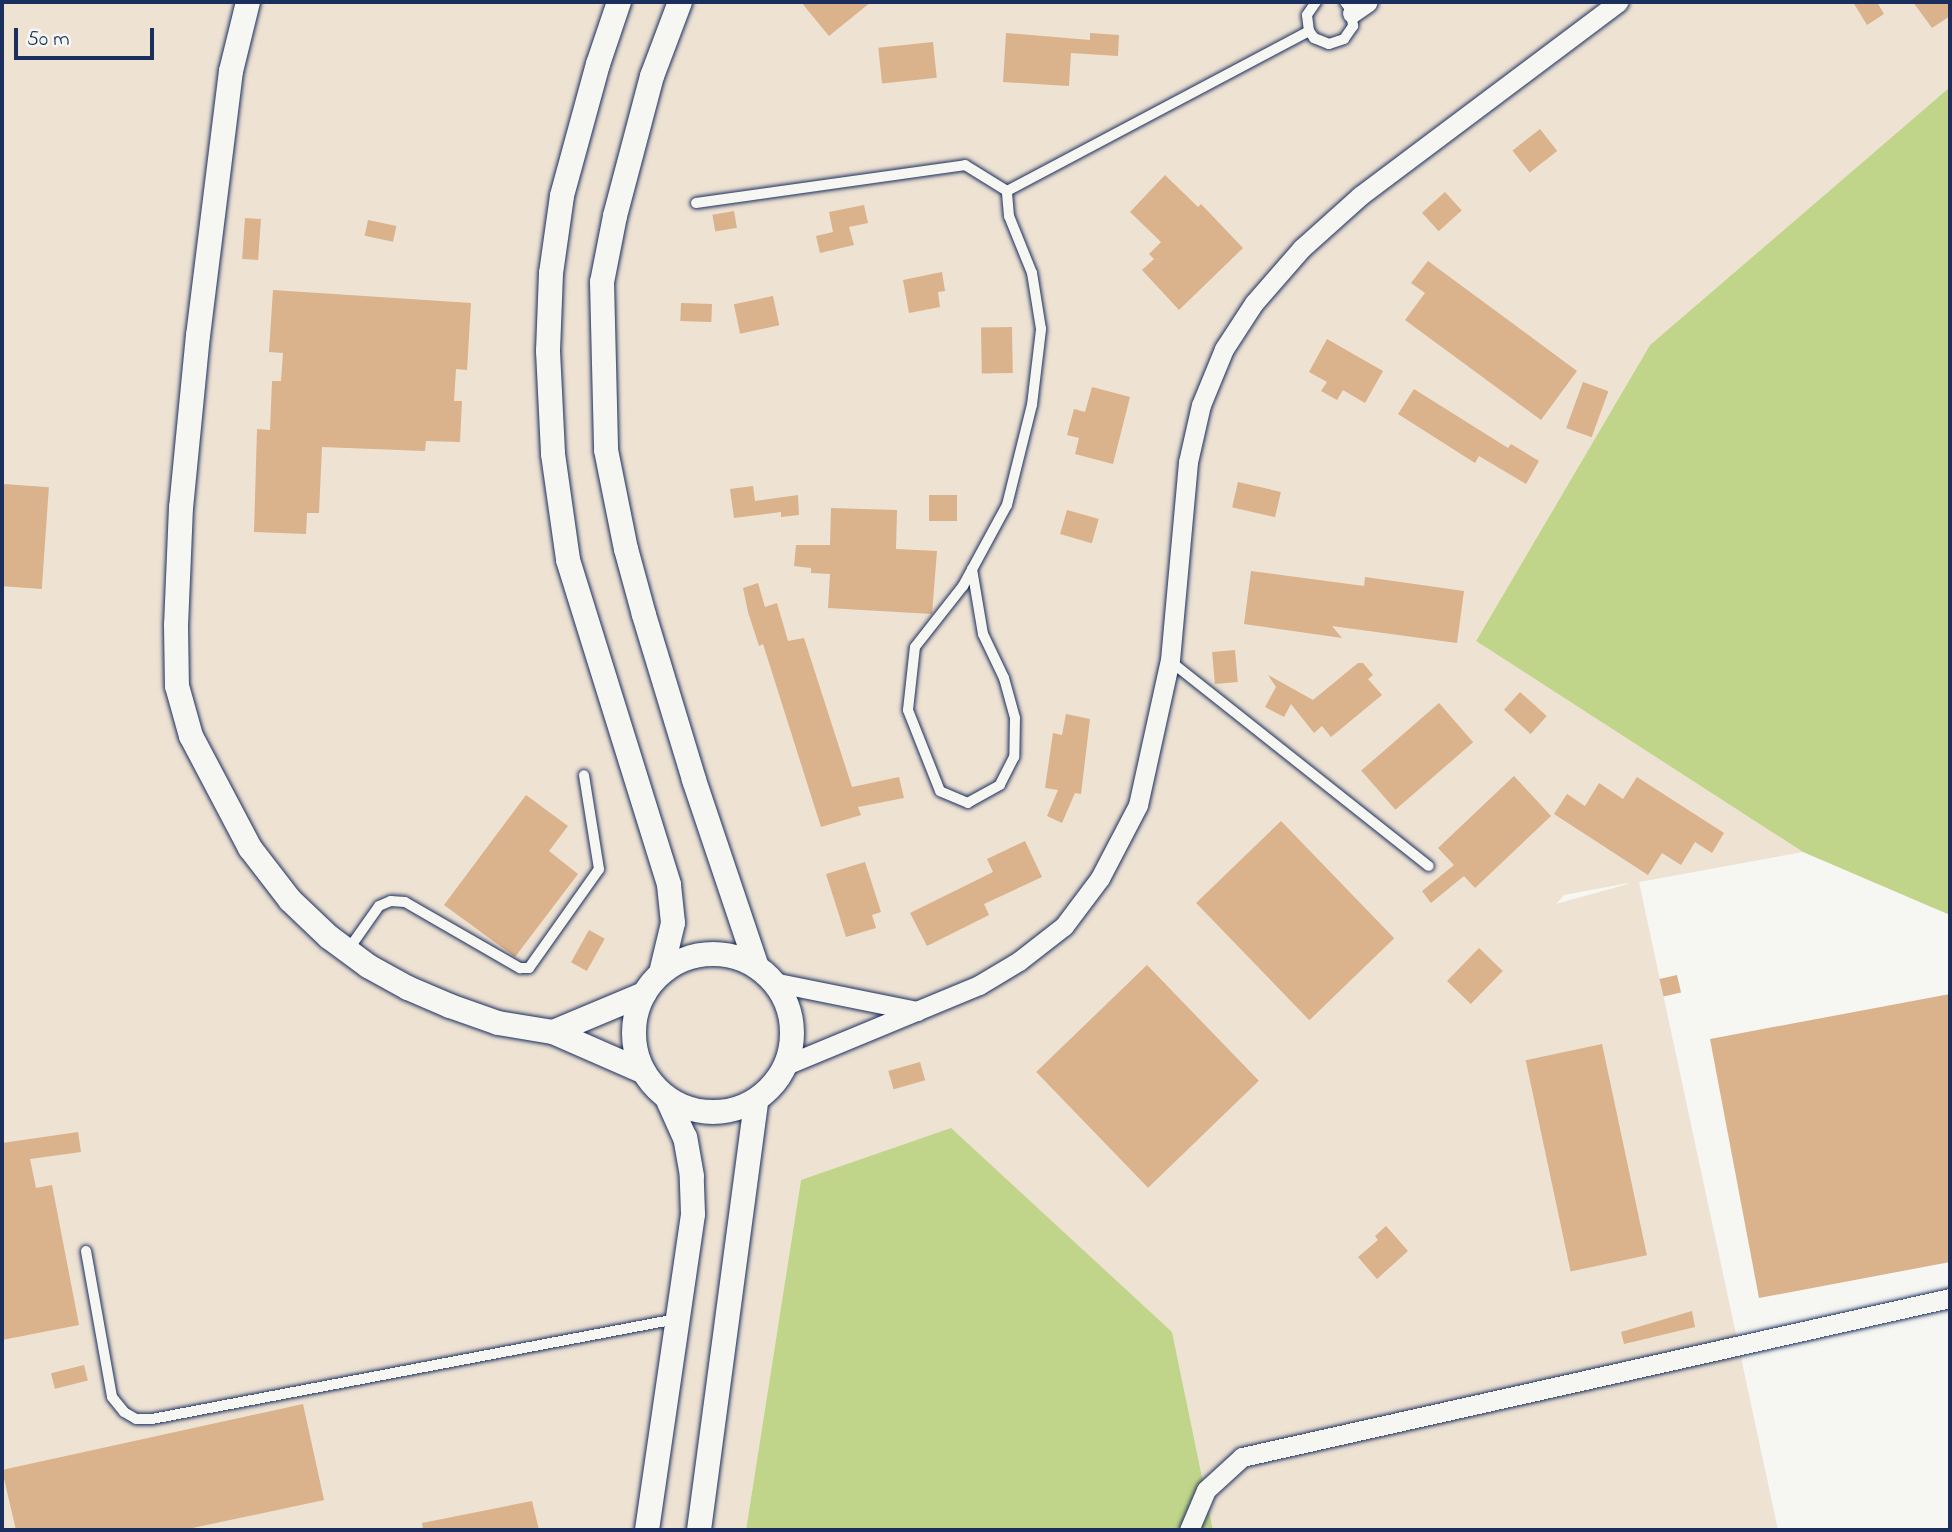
<!DOCTYPE html>
<html>
<head>
<meta charset="utf-8">
<style>
	body { margin:0 }
	#map { position:relative; width:1952px; height:1532px; overflow:hidden; background:#f6f6f2; font-family:"Indie Flower",sans-serif }
	div>[style] { position:absolute }
	[style*='--x'] { left:calc(var(--x)*1px); top:calc(var(--y)*1px); width:calc(var(--w)*1px); rotate:calc(var(--a)*1deg) }
	.built>* { inset:0; background:#eee2d3 }
	.green>* { inset:0; background:#c1d58a }
	.building>* { inset:0; background:#dab28b; transform-origin:0 0 }
	.roads { filter:drop-shadow(0 0 2px #1b2f5e) drop-shadow(0 0 2px #1b2f5e) }
	.service>* { height:10px; margin:-5px; padding:0 5px; transform-origin:5px; border-radius:5px; background:#f6f6f2 }
	.minor>* { height:19px; margin:-9.5px; padding:0 9.5px; transform-origin:9.5px; border-radius:9.5px; background:#f6f6f2 }
	.tertiary>* { height:24px; margin:-12px; padding:0 12px; transform-origin:12px; border-radius:12px; background:#f6f6f2 }
	.tertiary>.ring { margin:-12px; padding:0; box-sizing:content-box; background:none; border:24px solid #f6f6f2; border-radius:50% }
	span { translate:-50% -50%; white-space:nowrap; text-align:center; line-height:1.15; -webkit-text-stroke:7px #f6f6f2; paint-order:stroke }
	.frame { position:absolute; inset:0; border:4px solid #1b2f5e; pointer-events:none }
	.scale { position:absolute; left:14px; top:28px; width:140px; height:32px; box-sizing:border-box; border:4px solid #1b2f5e; border-top:0; padding-left:9px; font-size:21px; line-height:24px; white-space:nowrap; color:#1b2f5e; -webkit-text-stroke:5px #f6f6f2; paint-order:stroke }
</style>
</head>
<body>
<div id="map">
	<div class="built">
		<div style="clip-path:polygon(evenodd,2px 2px,1950px 2px,1950px 87px,1650px 345px,1476px 641px,1803px 852px,1639px 882px,1778px 1530px,1213px 1530px,1172px 1332px,801px 1180px,746px 1530px,2px 1530px,2px 2px,1628px 883px,1628px 884px,1556px 904px,1564px 895px,1628px 883px)"></div>
	</div>
	<div class="green">
		<div style="clip-path:polygon(1950px 87px,1950px 915px,1803px 852px,1476px 641px,1650px 345px)"></div>
		<div style="clip-path:polygon(951px 1128px,1172px 1332px,1213px 1530px,746px 1530px,801px 1180px)"></div>
	</div>
	<div class="building">
		<div style="clip-path:polygon(801px 2px,871px 2px,829px 36px)"></div>
		<div style="clip-path:polygon(1853px 2px,1877px 2px,1884px 14px,1867px 25px)"></div>
		<div style="clip-path:polygon(1913px 2px,1950px 2px,1950px 16px,1932px 28px)"></div>
		<div style="clip-path:polygon(1006px 33px,1090px 40px,1090px 33px,1119px 35px,1118px 56px,1071px 53px,1069px 86px,1003px 82px)"></div>
		<div style="left:933px;top:42px;width:36px;height:55px;rotate:84deg"></div>
		<div style="left:1540px;top:129px;width:28px;height:35px;rotate:52deg"></div>
		<div style="clip-path:polygon(1165px 175px,1198px 207px,1201px 204px,1243px 248px,1179px 310px,1142px 270px,1154px 259px,1149px 254px,1161px 242px,1130px 212px)"></div>
		<div style="left:1445px;top:192px;width:25px;height:31px;rotate:48deg"></div>
		<div style="clip-path:polygon(864px 205px,868px 223px,849px 227px,854px 245px,820px 253px,816px 236px,833px 232px,829px 212px)"></div>
		<div style="left:734px;top:211px;width:17px;height:22px;rotate:80deg"></div>
		<div style="left:245px;top:218px;width:16px;height:41px;rotate:4deg"></div>
		<div style="left:368px;top:220px;width:29px;height:16px;rotate:12deg"></div>
		<div style="clip-path:polygon(1428px 261px,1577px 371px,1541px 420px,1405px 320px,1425px 293px,1411px 283px)"></div>
		<div style="clip-path:polygon(942px 272px,945px 291px,938px 292px,940px 307px,909px 313px,903px 280px)"></div>
		<div style="clip-path:polygon(273px 290px,471px 303px,467px 370px,456px 369px,454px 401px,462px 401px,460px 442px,426px 441px,425px 451px,322px 447px,319px 513px,307px 513px,306px 534px,254px 532px,257px 429px,270px 430px,272px 381px,281px 381px,283px 353px,269px 352px)"></div>
		<div style="left:773px;top:296px;width:30px;height:40px;rotate:78deg"></div>
		<div style="left:681px;top:303px;width:31px;height:18px;rotate:2deg"></div>
		<div style="left:1012px;top:327px;width:46px;height:31px;rotate:89deg"></div>
		<div style="clip-path:polygon(1327px 339px,1383px 371px,1365px 403px,1343px 390px,1337px 400px,1321px 391px,1327px 382px,1309px 372px)"></div>
		<div style="left:1583px;top:382px;width:27px;height:49px;rotate:20deg"></div>
		<div style="clip-path:polygon(1092px 387px,1130px 397px,1113px 464px,1075px 454px,1079px 438px,1067px 435px,1074px 409px,1085px 412px)"></div>
		<div style="clip-path:polygon(1414px 389px,1508px 448px,1511px 444px,1539px 461px,1526px 484px,1479px 456px,1475px 463px,1398px 414px)"></div>
		<div style="left:1238px;top:482px;width:44px;height:26px;rotate:13deg"></div>
		<div style="left:4px;top:484px;width:45px;height:102px;rotate:4deg"></div>
		<div style="clip-path:polygon(753px 486px,755px 501px,798px 495px,799px 515px,781px 517px,781px 512px,734px 518px,730px 489px)"></div>
		<div style="left:929px;top:495px;width:28px;height:26px"></div>
		<div style="clip-path:polygon(831px 508px,897px 510px,896px 549px,937px 551px,932px 614px,828px 608px,830px 574px,811px 573px,811px 568px,794px 566px,796px 545px,830px 545px)"></div>
		<div style="left:1067px;top:510px;width:33px;height:25px;rotate:16deg"></div>
		<div style="clip-path:polygon(1251px 571px,1364px 586px,1365px 577px,1464px 591px,1457px 643px,1332px 626px,1342px 638px,1244px 624px)"></div>
		<div style="clip-path:polygon(758px 583px,765px 607px,777px 603px,788px 641px,804px 638px,852px 787px,899px 777px,904px 798px,858px 807px,861px 815px,821px 827px,763px 644px,759px 646px,748px 612px,743px 588px)"></div>
		<div style="left:1235px;top:650px;width:32px;height:23px;rotate:85deg"></div>
		<div style="clip-path:polygon(1358px 663px,1363px 663px,1373px 675px,1368px 679px,1382px 695px,1331px 737px,1322px 726px,1314px 733px,1291px 704px,1284px 717px,1265px 707px,1276px 687px,1268px 675px,1313px 700px)"></div>
		<div style="left:1520px;top:692px;width:36px;height:24px;rotate:42deg"></div>
		<div style="left:1439px;top:703px;width:52px;height:103px;rotate:49deg"></div>
		<div style="clip-path:polygon(1066px 714px,1090px 719px,1081px 794px,1075px 793px,1062px 823px,1047px 816px,1058px 790px,1045px 788px,1053px 733px,1062px 735px)"></div>
		<div style="clip-path:polygon(1514px 776px,1551px 816px,1475px 888px,1464px 876px,1431px 903px,1422px 891px,1454px 865px,1438px 848px)"></div>
		<div style="clip-path:polygon(1637px 777px,1724px 833px,1712px 853px,1695px 842px,1681px 865px,1662px 853px,1648px 875px,1554px 814px,1567px 794px,1585px 806px,1599px 783px,1623px 799px)"></div>
		<div style="clip-path:polygon(526px 795px,568px 826px,549px 851px,578px 874px,515px 957px,444px 905px)"></div>
		<div style="left:1281px;top:821px;width:163px;height:118px;rotate:46deg"></div>
		<div style="clip-path:polygon(1025px 841px,1042px 877px,984px 904px,989px 915px,927px 946px,910px 913px,993px 872px,987px 859px)"></div>
		<div style="clip-path:polygon(865px 862px,881px 912px,872px 915px,876px 928px,846px 937px,826px 874px)"></div>
		<div style="left:589px;top:930px;width:18px;height:37px;rotate:29deg"></div>
		<div style="left:1479px;top:948px;width:33px;height:46px;rotate:44deg"></div>
		<div style="left:1147px;top:965px;width:161px;height:154px;rotate:46deg"></div>
		<div style="left:1677px;top:975px;width:18px;height:18px;rotate:77deg"></div>
		<div style="clip-path:polygon(1950px 994px,1950px 1262px,1759px 1298px,1710px 1039px)"></div>
		<div style="left:1602px;top:1044px;width:216px;height:78px;rotate:78deg"></div>
		<div style="left:920px;top:1062px;width:19px;height:33px;rotate:74deg"></div>
		<div style="clip-path:polygon(78px 1132px,81px 1152px,30px 1159px,36px 1188px,52px 1185px,79px 1325px,2px 1340px,2px 1143px)"></div>
		<div style="clip-path:polygon(1386px 1226px,1408px 1251px,1377px 1279px,1358px 1257px,1378px 1240px,1375px 1236px)"></div>
		<div style="clip-path:polygon(1692px 1311px,1695px 1327px,1624px 1344px,1621px 1332px)"></div>
		<div style="left:84px;top:1365px;width:16px;height:34px;rotate:76deg"></div>
		<div style="clip-path:polygon(303px 1404px,324px 1500px,183px 1530px,16px 1530px,2px 1470px)"></div>
		<div style="clip-path:polygon(532px 1501px,539px 1530px,423px 1530px,422px 1523px)"></div>
	</div>
	<div class="roads">
		<div class="service">
			<div style="--x:1316;--y:2;--w:16;--a:125"></div>
			<div style="--x:1307;--y:15;--w:16;--a:83"></div>
			<div style="--x:1309;--y:31;--w:9;--a:54"></div>
			<div style="--x:1314;--y:38;--w:16;--a:22"></div>
			<div style="--x:1329;--y:44;--w:16;--a:-18"></div>
			<div style="--x:1344;--y:39;--w:16;--a:-55"></div>
			<div style="--x:1353;--y:26;--w:16;--a:-97"></div>
			<div style="--x:1351;--y:10;--w:10;--a:-127"></div>
			<div style="--x:696;--y:203;--w:272;--a:-8"></div>
			<div style="--x:965;--y:165;--w:49;--a:31.8"></div>
			<div style="--x:972;--y:569;--w:66;--a:80.4"></div>
			<div style="--x:983;--y:634;--w:49;--a:64.5"></div>
			<div style="--x:1004;--y:678;--w:41;--a:74.6"></div>
			<div style="--x:1015;--y:718;--w:39;--a:91"></div>
			<div style="--x:1014;--y:757;--w:31;--a:117"></div>
			<div style="--x:1000;--y:785;--w:37;--a:151"></div>
			<div style="--x:968;--y:803;--w:30;--a:-157"></div>
			<div style="--x:940;--y:791;--w:87;--a:-111.6"></div>
			<div style="--x:908;--y:710;--w:63;--a:-83.7"></div>
			<div style="--x:915;--y:647;--w:78;--a:-51.8"></div>
			<div style="--x:963;--y:586;--w:92;--a:-61.5"></div>
			<div style="--x:1007;--y:505;--w:103;--a:-76"></div>
			<div style="--x:1032;--y:405;--w:77;--a:-83.2"></div>
			<div style="--x:1041;--y:329;--w:57;--a:-99.1"></div>
			<div style="--x:1032;--y:273;--w:61;--a:-112"></div>
			<div style="--x:1009;--y:216;--w:25;--a:-95"></div>
			<div style="--x:1007;--y:191;--w:342;--a:-27.9"></div>
			<div style="--x:1170;--y:661;--w:330;--a:38.4"></div>
			<div style="--x:348;--y:950;--w:54;--a:-54.8"></div>
			<div style="--x:379;--y:906;--w:13;--a:-23"></div>
			<div style="--x:391;--y:901;--w:14;--a:4"></div>
			<div style="--x:405;--y:902;--w:133;--a:29.9"></div>
			<div style="--x:520;--y:968;--w:9;--a:0"></div>
			<div style="--x:529;--y:968;--w:121;--a:-54.7"></div>
			<div style="--x:599;--y:869;--w:95;--a:-99.1"></div>
			<div style="--x:86;--y:1251;--w:148;--a:79.9"></div>
			<div style="--x:112;--y:1397;--w:19;--a:51"></div>
			<div style="--x:124;--y:1412;--w:14;--a:30"></div>
			<div style="--x:136;--y:1419;--w:16;--a:0"></div>
			<div style="--x:152;--y:1419;--w:533;--a:-10.8"></div>
		</div>
		<div class="minor">
			<div style="--x:1352;--y:13;--w:19;--a:-35"></div>
			<div style="--x:773;--y:982;--w:147;--a:11.4"></div>
			<div style="--x:786;--y:1065;--w:209;--a:-22.5"></div>
			<div style="--x:979;--y:985;--w:47;--a:-31"></div>
			<div style="--x:1019;--y:961;--w:57;--a:-37.9"></div>
			<div style="--x:1064;--y:926;--w:60;--a:-53.1"></div>
			<div style="--x:1100;--y:878;--w:82;--a:-62.5"></div>
			<div style="--x:1138;--y:805;--w:148;--a:-77.6"></div>
			<div style="--x:1170;--y:660;--w:199;--a:-84.8"></div>
			<div style="--x:1188;--y:462;--w:58;--a:-77.2"></div>
			<div style="--x:1201;--y:405;--w:61;--a:-67.7"></div>
			<div style="--x:1224;--y:349;--w:55;--a:-56.9"></div>
			<div style="--x:1254;--y:303;--w:73;--a:-48.9"></div>
			<div style="--x:1302;--y:248;--w:78;--a:-41.9"></div>
			<div style="--x:1360;--y:196;--w:323;--a:-36.9"></div>
			<div style="--x:1189;--y:1530;--w:43;--a:-67"></div>
			<div style="--x:1206;--y:1490;--w:49;--a:-42.5"></div>
			<div style="--x:1242;--y:1457;--w:726;--a:-12.66"></div>
		</div>
		<div class="tertiary">
			<div style="--x:248;--y:2;--w:71;--a:103.8"></div>
			<div style="--x:231;--y:71;--w:266;--a:97.1"></div>
			<div style="--x:198;--y:335;--w:173;--a:95.6"></div>
			<div style="--x:181;--y:507;--w:118;--a:92.4"></div>
			<div style="--x:176;--y:625;--w:61;--a:89.1"></div>
			<div style="--x:177;--y:686;--w:52;--a:74.4"></div>
			<div style="--x:191;--y:736;--w:127;--a:62.2"></div>
			<div style="--x:250;--y:848;--w:66;--a:52.4"></div>
			<div style="--x:290;--y:900;--w:54;--a:43.5"></div>
			<div style="--x:329;--y:937;--w:49;--a:36.6"></div>
			<div style="--x:368;--y:966;--w:46;--a:28.8"></div>
			<div style="--x:408;--y:988;--w:46;--a:23.2"></div>
			<div style="--x:450;--y:1006;--w:51;--a:19.5"></div>
			<div style="--x:498;--y:1023;--w:56;--a:9.3"></div>
			<div style="--x:553;--y:1032;--w:99;--a:23.7"></div>
			<div style="--x:619;--y:2;--w:65;--a:108.7"></div>
			<div style="--x:598;--y:64;--w:137;--a:105.3"></div>
			<div style="--x:562;--y:196;--w:78;--a:98.1"></div>
			<div style="--x:551;--y:273;--w:78;--a:92.2"></div>
			<div style="--x:548;--y:351;--w:103;--a:87.2"></div>
			<div style="--x:553;--y:454;--w:107;--a:81.9"></div>
			<div style="--x:568;--y:560;--w:340;--a:72.7"></div>
			<div style="--x:669;--y:885;--w:38;--a:84"></div>
			<div style="--x:673;--y:923;--w:51;--a:103.5"></div>
			<div style="--x:680;--y:2;--w:79;--a:110.7"></div>
			<div style="--x:652;--y:76;--w:145;--a:104.8"></div>
			<div style="--x:615;--y:216;--w:67;--a:101.1"></div>
			<div style="--x:602;--y:282;--w:168;--a:88.6"></div>
			<div style="--x:606;--y:450;--w:101;--a:78.6"></div>
			<div style="--x:626;--y:549;--w:68;--a:74.7"></div>
			<div style="--x:644;--y:615;--w:172;--a:73.1"></div>
			<div style="--x:694;--y:780;--w:197;--a:71.4"></div>
			<div class="ring" style="left:634px;top:954px;width:134px;height:134px"></div>
			<div style="--x:553;--y:1032;--w:99;--a:-22.7"></div>
			<div style="--x:647;--y:1530;--w:319;--a:-81.7"></div>
			<div style="--x:693;--y:1214;--w:38;--a:-92"></div>
			<div style="--x:692;--y:1176;--w:39;--a:-100"></div>
			<div style="--x:685;--y:1138;--w:44;--a:-114.2"></div>
			<div style="--x:699;--y:1530;--w:434;--a:-82.4"></div>
		</div>
	</div>
	<div class="frame"></div>
	<div class="scale">50 m</div>
</div>
</body>
</html>
